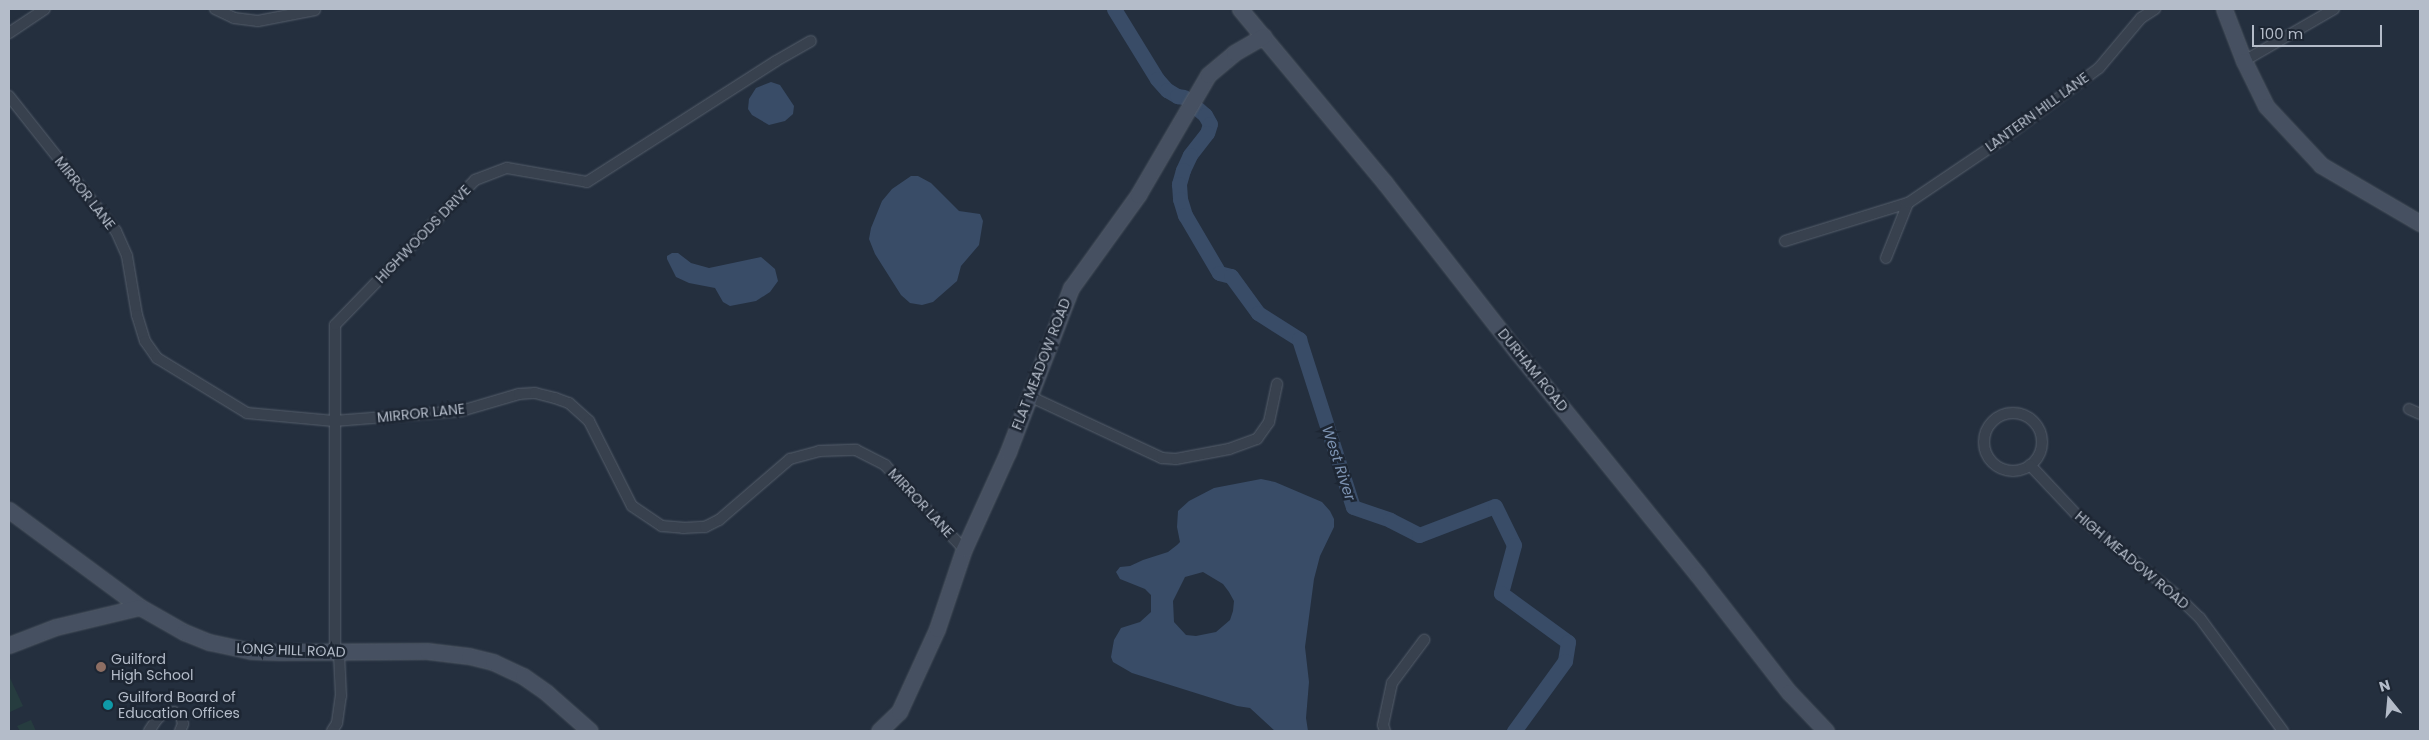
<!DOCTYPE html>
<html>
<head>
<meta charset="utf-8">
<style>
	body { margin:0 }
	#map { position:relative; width:2429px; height:740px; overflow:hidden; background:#242f3e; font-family:Poppins,sans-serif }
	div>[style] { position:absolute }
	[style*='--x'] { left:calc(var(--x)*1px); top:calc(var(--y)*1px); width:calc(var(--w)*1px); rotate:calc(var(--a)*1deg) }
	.green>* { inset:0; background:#263c3f }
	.water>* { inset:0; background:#394c67 }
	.river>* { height:15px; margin:-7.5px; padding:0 7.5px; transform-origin:7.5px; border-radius:7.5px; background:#394c67 }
	.roads { filter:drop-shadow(0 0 1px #565f6c) drop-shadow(0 0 1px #565f6c) }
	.street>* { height:10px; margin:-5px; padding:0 5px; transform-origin:5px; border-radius:5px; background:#38414e }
	.street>.ring { margin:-5px; padding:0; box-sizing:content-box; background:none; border:10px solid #38414e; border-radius:50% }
	.secondary>* { height:15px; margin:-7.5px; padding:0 7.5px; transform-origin:7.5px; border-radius:7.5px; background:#465061 }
	.dots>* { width:14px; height:14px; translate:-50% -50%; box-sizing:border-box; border:2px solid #1d2633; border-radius:50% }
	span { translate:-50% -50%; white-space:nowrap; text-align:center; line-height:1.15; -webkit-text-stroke:5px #1d2633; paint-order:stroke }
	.street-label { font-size:14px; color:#b4bcc9 }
	.poi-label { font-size:14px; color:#b4bcc9 }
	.left { translate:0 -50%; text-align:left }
	.water-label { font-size:15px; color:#7c92b1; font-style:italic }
	.frame { position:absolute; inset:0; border:10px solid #b4bcc9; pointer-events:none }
	.north { position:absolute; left:2364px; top:675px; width:50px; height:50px; -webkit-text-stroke:4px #1d2633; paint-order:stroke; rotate:343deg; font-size:14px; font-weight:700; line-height:20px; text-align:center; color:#b4bcc9 }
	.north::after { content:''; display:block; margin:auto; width:18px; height:22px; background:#b4bcc9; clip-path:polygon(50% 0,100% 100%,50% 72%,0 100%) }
	.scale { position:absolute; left:2252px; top:25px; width:130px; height:22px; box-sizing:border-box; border:2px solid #b4bcc9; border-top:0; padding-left:6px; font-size:15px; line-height:18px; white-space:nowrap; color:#b4bcc9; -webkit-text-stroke:4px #1d2633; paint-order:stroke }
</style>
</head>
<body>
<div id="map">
	<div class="green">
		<div style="clip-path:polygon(10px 678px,23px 706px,10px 712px,9px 679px)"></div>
		<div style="clip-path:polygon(31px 720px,36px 731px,20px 731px,17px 726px)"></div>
	</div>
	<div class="water">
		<div style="clip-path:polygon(771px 82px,780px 85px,794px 106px,793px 114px,785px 121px,769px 125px,752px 115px,748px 109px,749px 99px,756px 88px)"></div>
		<div style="clip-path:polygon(911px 176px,918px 176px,931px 183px,959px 211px,980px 214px,983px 221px,979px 245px,961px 266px,957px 281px,933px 302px,922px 305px,910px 303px,901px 295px,875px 254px,869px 239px,871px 228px,882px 201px,892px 189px)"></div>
		<div style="clip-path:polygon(672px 253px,678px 253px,691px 263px,709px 268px,761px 257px,775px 269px,778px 281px,770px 292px,756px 301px,730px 306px,723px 302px,715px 288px,689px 283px,676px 277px,667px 259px,667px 256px)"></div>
		<div style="clip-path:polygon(evenodd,1261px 479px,1275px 482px,1322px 502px,1330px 511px,1334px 519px,1334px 527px,1320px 556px,1314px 579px,1305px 647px,1309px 682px,1306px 718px,1308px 731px,1275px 731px,1250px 708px,1237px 706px,1132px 673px,1113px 662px,1111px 657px,1114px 640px,1121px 628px,1140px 622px,1151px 612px,1151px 595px,1145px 589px,1120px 579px,1116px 572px,1120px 567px,1130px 566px,1143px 560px,1168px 552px,1177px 545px,1180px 542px,1177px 527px,1178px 511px,1189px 501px,1214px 488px,1261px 479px,1203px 572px,1223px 584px,1229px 592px,1234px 601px,1233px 611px,1230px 620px,1216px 632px,1196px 636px,1186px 635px,1174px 622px,1173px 601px,1185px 577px,1203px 572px)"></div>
	</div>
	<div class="river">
		<div style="--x:1114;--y:9;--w:82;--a:58.4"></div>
		<div style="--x:1157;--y:79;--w:15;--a:48"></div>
		<div style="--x:1167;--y:90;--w:12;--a:31"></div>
		<div style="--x:1177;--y:96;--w:7;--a:8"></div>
		<div style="--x:1198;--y:109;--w:9;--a:41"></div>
		<div style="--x:1205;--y:115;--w:10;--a:61"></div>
		<div style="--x:1210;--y:124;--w:9;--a:108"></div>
		<div style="--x:1207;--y:133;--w:28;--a:128"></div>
		<div style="--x:1190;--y:155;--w:17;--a:115"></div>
		<div style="--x:1183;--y:170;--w:15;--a:106"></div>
		<div style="--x:1179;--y:184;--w:15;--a:86"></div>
		<div style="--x:1180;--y:199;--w:17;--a:73"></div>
		<div style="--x:1185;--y:215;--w:67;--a:59.6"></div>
		<div style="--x:1219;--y:273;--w:12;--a:14"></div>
		<div style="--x:1231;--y:276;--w:46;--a:53.9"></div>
		<div style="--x:1258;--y:313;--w:49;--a:32.4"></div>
		<div style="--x:1299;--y:339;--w:176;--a:72.2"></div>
		<div style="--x:1353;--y:507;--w:39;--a:19"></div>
		<div style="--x:1390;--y:520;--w:33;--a:27"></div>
		<div style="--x:1419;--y:535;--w:81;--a:-20.9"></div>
		<div style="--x:1495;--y:506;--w:43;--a:64"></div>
		<div style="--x:1514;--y:545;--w:50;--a:105.2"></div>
		<div style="--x:1501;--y:593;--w:83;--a:36.2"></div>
		<div style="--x:1568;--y:642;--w:19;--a:99"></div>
		<div style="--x:1565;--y:661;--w:87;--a:126.1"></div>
	</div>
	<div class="roads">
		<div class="street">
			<div style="--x:215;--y:9;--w:21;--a:25"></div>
			<div style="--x:234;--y:18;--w:24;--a:7"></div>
			<div style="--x:258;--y:21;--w:58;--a:-10.9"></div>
			<div style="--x:9;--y:33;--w:43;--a:-33.7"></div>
			<div style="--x:2244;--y:61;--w:104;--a:-30"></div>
			<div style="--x:9;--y:96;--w:172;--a:51.6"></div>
			<div style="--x:116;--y:231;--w:27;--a:66"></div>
			<div style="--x:127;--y:256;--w:60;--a:80.4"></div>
			<div style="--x:137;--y:315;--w:27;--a:73"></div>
			<div style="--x:145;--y:341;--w:21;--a:55"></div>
			<div style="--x:157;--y:358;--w:105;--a:31.4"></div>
			<div style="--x:247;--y:413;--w:87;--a:5.3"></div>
			<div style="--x:334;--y:421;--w:127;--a:-4.5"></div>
			<div style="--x:461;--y:411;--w:60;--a:-16.3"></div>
			<div style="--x:519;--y:394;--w:16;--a:-4"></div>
			<div style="--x:535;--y:393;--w:21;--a:14"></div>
			<div style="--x:555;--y:398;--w:15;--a:20"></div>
			<div style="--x:569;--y:403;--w:27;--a:42"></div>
			<div style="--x:589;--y:421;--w:95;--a:63.2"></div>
			<div style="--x:632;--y:506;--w:36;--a:34"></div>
			<div style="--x:662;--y:526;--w:21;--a:5"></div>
			<div style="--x:683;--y:528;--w:22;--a:-3"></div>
			<div style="--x:705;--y:527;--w:16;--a:-27"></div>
			<div style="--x:719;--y:520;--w:94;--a:-40.7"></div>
			<div style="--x:790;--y:459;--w:30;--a:-15"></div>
			<div style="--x:819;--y:451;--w:37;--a:-2"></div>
			<div style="--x:856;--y:450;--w:33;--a:27"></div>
			<div style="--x:885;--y:465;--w:115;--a:46.8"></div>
			<div style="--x:1785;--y:241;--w:129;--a:-17.2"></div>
			<div style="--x:1886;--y:258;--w:59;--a:-68.2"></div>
			<div style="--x:1908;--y:203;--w:115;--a:-34"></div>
			<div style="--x:2003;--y:139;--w:119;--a:-36.5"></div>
			<div style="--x:2099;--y:68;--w:65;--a:-50"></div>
			<div style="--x:2141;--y:18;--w:17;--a:-33"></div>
			<div style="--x:1029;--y:396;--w:147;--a:25"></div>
			<div style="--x:1162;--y:458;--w:14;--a:4"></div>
			<div style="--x:1176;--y:459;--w:54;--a:-10.7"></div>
			<div style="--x:1229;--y:449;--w:30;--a:-20"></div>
			<div style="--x:1257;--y:439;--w:21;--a:-55"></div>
			<div style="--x:1269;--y:422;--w:39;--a:-78"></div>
			<div style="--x:2409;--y:409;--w:12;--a:24"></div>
			<div class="ring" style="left:1984px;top:413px;width:48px;height:48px"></div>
			<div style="--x:2030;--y:465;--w:69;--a:46.8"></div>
			<div style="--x:2077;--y:515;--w:124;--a:38.8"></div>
			<div style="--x:2174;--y:593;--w:36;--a:44"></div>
			<div style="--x:2200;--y:618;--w:140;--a:53.7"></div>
			<div style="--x:335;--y:653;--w:328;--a:-90"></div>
			<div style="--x:335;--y:325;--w:202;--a:-46"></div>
			<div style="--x:475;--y:180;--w:34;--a:-21"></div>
			<div style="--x:507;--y:168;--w:81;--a:9.9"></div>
			<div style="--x:587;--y:182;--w:224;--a:-32.6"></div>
			<div style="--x:776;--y:61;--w:40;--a:-29.7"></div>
			<div style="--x:149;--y:731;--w:14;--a:-56"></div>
			<div style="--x:157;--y:719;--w:9;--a:-41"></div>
			<div style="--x:164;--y:713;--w:10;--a:-6"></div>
			<div style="--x:174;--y:712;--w:8;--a:30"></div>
			<div style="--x:181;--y:716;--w:8;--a:76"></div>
			<div style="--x:183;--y:724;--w:8;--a:113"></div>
			<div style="--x:332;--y:731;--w:9;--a:-58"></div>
			<div style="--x:337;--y:723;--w:27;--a:-82"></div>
			<div style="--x:341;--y:696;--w:43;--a:-92.7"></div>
			<div style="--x:1385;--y:731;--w:6;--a:-108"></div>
			<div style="--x:1383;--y:725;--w:43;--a:-77.9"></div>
			<div style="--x:1392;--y:683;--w:54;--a:-53.3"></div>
		</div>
		<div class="secondary">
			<div style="--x:1240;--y:9;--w:226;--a:50.2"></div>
			<div style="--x:1385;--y:183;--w:216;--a:52"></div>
			<div style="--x:1518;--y:353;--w:284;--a:51"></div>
			<div style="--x:1697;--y:574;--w:150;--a:52.1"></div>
			<div style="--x:1789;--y:692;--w:54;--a:46.5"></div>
			<div style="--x:2224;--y:9;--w:56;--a:69"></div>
			<div style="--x:2244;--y:61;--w:50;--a:63.9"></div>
			<div style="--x:2266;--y:106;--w:81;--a:47"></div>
			<div style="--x:2321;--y:165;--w:115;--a:30.4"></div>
			<div style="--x:9;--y:510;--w:163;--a:36.5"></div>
			<div style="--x:140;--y:607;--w:51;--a:29.6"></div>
			<div style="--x:184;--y:632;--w:27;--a:22"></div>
			<div style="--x:209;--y:642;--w:43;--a:12.1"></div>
			<div style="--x:251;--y:651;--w:28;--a:2"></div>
			<div style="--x:279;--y:652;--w:148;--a:-0.4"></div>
			<div style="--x:427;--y:651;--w:42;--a:6.8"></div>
			<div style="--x:469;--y:656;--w:25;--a:14"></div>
			<div style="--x:493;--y:662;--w:33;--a:25"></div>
			<div style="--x:523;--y:676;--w:29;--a:35"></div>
			<div style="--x:547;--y:693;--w:57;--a:41.5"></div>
			<div style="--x:9;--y:645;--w:50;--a:-21"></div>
			<div style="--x:56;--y:627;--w:86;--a:-13.4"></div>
			<div style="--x:879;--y:731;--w:28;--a:-44"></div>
			<div style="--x:899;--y:712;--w:91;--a:-65.4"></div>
			<div style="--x:937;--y:629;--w:84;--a:-71.4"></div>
			<div style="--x:964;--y:549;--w:107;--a:-65.6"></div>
			<div style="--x:1008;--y:452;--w:176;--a:-69"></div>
			<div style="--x:1071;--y:288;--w:115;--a:-54.2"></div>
			<div style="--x:1138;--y:195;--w:139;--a:-59.7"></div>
			<div style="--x:1208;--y:75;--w:34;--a:-40"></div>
			<div style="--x:1234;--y:53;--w:34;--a:-30"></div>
		</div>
	</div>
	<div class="dots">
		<div style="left:101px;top:667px;background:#8d6e63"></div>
		<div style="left:108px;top:705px;background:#0f9aa8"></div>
	</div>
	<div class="street-label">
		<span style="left:2037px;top:112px;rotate:-36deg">LANTERN HILL LANE</span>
		<span style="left:85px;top:193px;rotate:52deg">MIRROR LANE</span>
		<span style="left:423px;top:234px;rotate:-46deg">HIGHWOODS DRIVE</span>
		<span style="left:1041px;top:364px;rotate:-69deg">FLAT MEADOW ROAD</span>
		<span style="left:1533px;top:370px;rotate:51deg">DURHAM ROAD</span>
		<span style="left:421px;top:413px;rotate:-6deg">MIRROR LANE</span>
		<span style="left:921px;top:503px;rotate:47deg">MIRROR LANE</span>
		<span style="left:2132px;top:560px;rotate:40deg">HIGH MEADOW ROAD</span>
		<span style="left:291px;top:650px;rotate:2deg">LONG HILL ROAD</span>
	</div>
	<div class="poi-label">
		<span class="left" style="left:111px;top:667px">Guilford<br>High School</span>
		<span class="left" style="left:118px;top:705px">Guilford Board of<br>Education Offices</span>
	</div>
	<div class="water-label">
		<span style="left:1339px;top:463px;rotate:72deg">West River</span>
	</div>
	<div class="frame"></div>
	<div class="north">N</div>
	<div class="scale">100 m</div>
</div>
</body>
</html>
